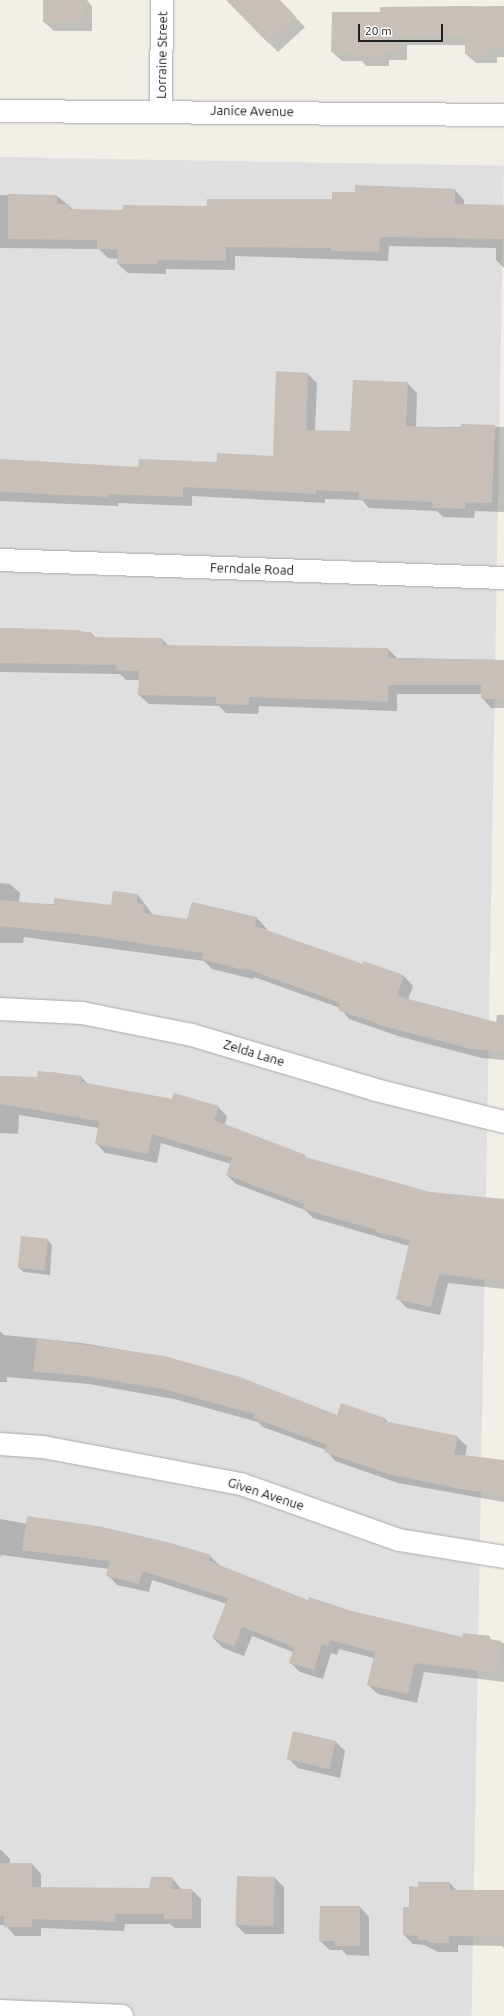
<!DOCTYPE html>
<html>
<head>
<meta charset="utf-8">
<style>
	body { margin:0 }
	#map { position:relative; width:504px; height:2016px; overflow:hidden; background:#f2efe9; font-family:Ubuntu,sans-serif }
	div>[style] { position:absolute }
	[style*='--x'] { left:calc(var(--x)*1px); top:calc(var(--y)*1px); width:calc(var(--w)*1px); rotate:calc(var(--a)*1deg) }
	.residential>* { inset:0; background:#e0dfdf; transform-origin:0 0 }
	.shadow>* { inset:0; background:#0003 }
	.building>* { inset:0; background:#c7bfb8; transform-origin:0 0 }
	.roads { filter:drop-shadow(0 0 1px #a9a9a9) drop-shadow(0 0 1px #a9a9a9) }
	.minor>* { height:22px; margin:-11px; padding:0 11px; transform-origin:11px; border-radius:11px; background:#fff }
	span { translate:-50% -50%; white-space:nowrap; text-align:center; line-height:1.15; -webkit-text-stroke:3px #fff; paint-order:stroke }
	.street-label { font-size:13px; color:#222 }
	.scale { position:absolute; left:358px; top:24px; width:85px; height:18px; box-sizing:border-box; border:2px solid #222; border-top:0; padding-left:5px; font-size:12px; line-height:14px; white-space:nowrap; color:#222; -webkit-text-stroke:3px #fff; paint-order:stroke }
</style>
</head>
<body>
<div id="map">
	<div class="residential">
		<div style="left:0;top:157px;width:504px;height:1859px;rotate:1deg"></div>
	</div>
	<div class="shadow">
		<div style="clip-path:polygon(44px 0,87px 0,92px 6px,92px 31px,54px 31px,44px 22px)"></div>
		<div style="clip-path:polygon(247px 0,278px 0,305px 27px,278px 52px,237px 10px)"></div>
		<div style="clip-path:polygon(504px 6px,504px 57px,497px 57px,497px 63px,476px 63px,466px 54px,466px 45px,407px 45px,407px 60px,389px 60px,389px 66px,366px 66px,362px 61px,342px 61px,332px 52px,381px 13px,381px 8px)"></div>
		<div style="clip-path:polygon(356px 186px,455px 190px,464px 200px,464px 205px,504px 206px,504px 268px,496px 260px,496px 248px,389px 246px,388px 261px,235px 256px,235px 270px,166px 269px,166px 274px,128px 273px,118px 264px,118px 259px,108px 258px,99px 249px,0 248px,0 195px,57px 196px,74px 210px,124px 211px,333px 200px,356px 193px)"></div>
		<div style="clip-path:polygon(308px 374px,317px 383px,315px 431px,351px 432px,407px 383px,417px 393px,416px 427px,504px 427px,504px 512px,475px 511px,474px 518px,443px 517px,437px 511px,369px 508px,362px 500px,325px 499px,325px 503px,192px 496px,192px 506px,118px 503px,118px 506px,0 501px,0 461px,139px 468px,274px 457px)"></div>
		<div style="clip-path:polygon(0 628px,79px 631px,91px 633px,96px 638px,162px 639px,169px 646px,388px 649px,397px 658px,504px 660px,504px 708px,491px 708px,482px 698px,482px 694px,397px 694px,397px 711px,259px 706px,258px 714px,226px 713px,219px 706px,149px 704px,139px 695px,140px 680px,126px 680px,120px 674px,0 672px)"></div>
		<div style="clip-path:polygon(0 883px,10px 884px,20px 893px,19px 903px,112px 906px,138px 895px,153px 915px,188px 920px,257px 918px,266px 928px,266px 931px,363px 965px,364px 963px,404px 976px,413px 986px,408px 1000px,496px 1023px,497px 1015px,504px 1015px,504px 1060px,482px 1058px,401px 1037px,349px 1019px,340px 1008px,254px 977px,253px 979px,212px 969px,204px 961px,24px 937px,23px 943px,0 943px)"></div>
		<div style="clip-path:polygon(52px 1072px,81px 1077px,89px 1085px,218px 1107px,227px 1116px,225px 1125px,309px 1159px,429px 1193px,504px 1201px,504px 1289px,448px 1283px,440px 1315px,407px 1308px,397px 1298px,409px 1246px,313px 1218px,305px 1210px,236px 1184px,227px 1175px,231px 1164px,161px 1143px,157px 1163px,105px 1153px,96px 1143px,99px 1128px,19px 1115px,18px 1134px,0 1133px,0 1077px,38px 1078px,51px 1075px)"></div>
		<div style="clip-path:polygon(48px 1240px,52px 1245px,50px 1275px,24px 1272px,19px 1268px)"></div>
		<div style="clip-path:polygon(0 1331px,4px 1335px,82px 1343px,164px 1357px,337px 1416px,384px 1418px,389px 1423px,457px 1437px,467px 1446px,465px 1456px,504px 1461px,504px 1502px,398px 1483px,335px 1461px,326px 1450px,263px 1427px,258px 1422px,174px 1399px,89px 1384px,7px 1377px,7px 1382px,0 1382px)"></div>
		<div style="clip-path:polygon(0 1519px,210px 1556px,220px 1566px,308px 1601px,463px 1638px,489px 1637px,493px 1641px,504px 1643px,504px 1682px,424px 1672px,417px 1703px,378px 1694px,368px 1685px,374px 1658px,339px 1649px,337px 1655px,331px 1653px,323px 1679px,300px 1672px,290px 1662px,293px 1652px,252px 1636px,244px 1656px,223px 1648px,213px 1638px,227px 1604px,152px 1580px,149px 1592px,117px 1585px,108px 1575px,109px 1569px,1px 1555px,0 1558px)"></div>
		<div style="clip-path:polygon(294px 1732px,336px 1742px,345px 1751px,340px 1778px,298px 1768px,288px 1758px)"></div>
		<div style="clip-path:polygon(0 1849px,10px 1859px,10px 1864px,32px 1864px,41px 1874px,41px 1888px,149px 1889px,172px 1878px,182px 1890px,192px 1890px,201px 1899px,201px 1928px,175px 1928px,170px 1924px,125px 1924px,124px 1931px,41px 1928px,41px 1936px,15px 1936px,5px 1925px,0 1925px)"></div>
		<div style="clip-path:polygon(275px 1878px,284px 1887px,284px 1934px,245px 1934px,236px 1925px)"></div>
		<div style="clip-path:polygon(450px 1883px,457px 1891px,504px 1891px,504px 1948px,502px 1946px,458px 1945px,458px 1952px,438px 1952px,424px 1945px,413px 1944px,404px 1935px,410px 1908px,419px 1888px)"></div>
		<div style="clip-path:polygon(360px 1907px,369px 1917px,369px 1956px,347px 1955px,342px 1950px,330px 1950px,320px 1941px)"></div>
	</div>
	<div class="building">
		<div style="left:43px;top:0;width:40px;height:22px"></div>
		<div style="clip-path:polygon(226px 0,280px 0,296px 17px,268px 43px)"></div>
		<div style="clip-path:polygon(467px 6px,504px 8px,504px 48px,488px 48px,488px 54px,465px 54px,465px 36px,398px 36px,398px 51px,380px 51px,380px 57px,356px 57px,356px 52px,331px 52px,332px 12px,380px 12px,380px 7px)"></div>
		<div style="clip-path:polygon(355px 185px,455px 189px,455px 204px,504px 205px,504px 239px,380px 237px,379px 252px,331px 251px,331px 248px,226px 247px,226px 261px,157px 260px,157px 264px,117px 264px,118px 250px,97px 249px,97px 240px,8px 239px,8px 194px,57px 195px,57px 204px,69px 204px,69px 209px,123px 210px,123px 205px,207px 206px,207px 199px,332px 199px,332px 192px,355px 192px)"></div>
		<div style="clip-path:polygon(276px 371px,308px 373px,306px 430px,350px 431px,353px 380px,408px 382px,406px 426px,461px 428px,461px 424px,495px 425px,492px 503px,465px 502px,465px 509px,432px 508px,433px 502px,359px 499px,359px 492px,316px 490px,316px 494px,183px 487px,183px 497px,109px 494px,108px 497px,0 492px,0 459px,138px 467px,139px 459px,217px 462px,217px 453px,273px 456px)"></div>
		<div style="clip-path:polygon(0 628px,79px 630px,79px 632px,91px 632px,91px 637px,163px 638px,163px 645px,388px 648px,388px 658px,504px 660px,504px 699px,481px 699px,481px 685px,388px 685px,388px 702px,249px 697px,249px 705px,216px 704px,216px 697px,138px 695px,139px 671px,115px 670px,116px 665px,0 663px)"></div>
		<div style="clip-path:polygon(113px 891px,138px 894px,137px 903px,144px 904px,143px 913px,187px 919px,192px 902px,257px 917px,255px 926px,363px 964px,363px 961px,404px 975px,397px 996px,504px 1024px,504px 1052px,472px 1049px,390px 1028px,338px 1010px,340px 1003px,245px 968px,244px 970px,201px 959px,203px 953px,92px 936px,0 926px,0 900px,54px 905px,54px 898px,111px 905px)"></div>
		<div style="clip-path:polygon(38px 1071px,82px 1076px,81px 1082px,172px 1099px,174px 1093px,219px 1106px,214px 1120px,306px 1155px,305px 1157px,430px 1192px,504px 1199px,504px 1282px,439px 1274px,431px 1307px,396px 1299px,410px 1240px,375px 1232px,376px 1230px,303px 1209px,304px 1204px,226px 1175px,232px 1158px,152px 1134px,148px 1154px,95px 1144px,99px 1121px,0 1104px,0 1076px,37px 1077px)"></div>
		<div style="left:21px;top:1236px;width:27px;height:32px;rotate:6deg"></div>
		<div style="clip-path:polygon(37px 1338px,164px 1356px,240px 1377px,337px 1415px,341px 1403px,385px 1418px,384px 1421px,458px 1436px,454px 1454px,504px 1460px,504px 1495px,460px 1489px,388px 1474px,324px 1452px,327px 1445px,253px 1418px,254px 1414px,163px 1389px,79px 1375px,33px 1372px)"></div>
		<div style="clip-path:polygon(27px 1516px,98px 1526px,171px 1543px,211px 1555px,209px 1561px,308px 1600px,309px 1597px,352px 1611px,462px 1637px,463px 1633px,490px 1636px,489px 1639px,501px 1641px,497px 1673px,415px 1663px,408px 1694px,367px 1685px,375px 1652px,330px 1640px,328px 1646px,322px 1644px,314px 1670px,289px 1663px,294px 1647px,242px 1627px,234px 1647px,212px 1638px,228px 1598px,142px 1571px,139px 1584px,106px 1576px,110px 1561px,22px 1550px)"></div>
		<div style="left:293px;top:1731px;width:44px;height:29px;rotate:13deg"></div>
		<div style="clip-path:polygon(0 1863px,32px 1863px,32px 1887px,149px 1888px,151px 1877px,173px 1877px,172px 1889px,192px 1889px,192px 1919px,164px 1919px,164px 1914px,115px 1914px,115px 1922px,32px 1919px,32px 1927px,4px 1927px,4px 1916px,0 1916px)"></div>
		<div style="left:237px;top:1876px;width:38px;height:49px;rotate:2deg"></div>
		<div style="clip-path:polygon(418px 1882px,450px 1882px,450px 1890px,504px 1890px,504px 1937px,449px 1936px,449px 1943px,428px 1943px,428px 1940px,418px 1940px,418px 1936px,403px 1935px,403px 1907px,409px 1907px,409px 1886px,418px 1887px)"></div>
		<div style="clip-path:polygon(320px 1906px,360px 1906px,360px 1946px,336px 1946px,334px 1941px,319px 1941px)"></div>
	</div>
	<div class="roads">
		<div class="minor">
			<div style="--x:161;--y:110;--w:110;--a:-89.5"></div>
			<div style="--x:0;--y:111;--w:504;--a:0.45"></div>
			<div style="--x:0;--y:560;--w:504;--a:2.05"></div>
			<div style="--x:0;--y:1009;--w:82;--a:2.8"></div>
			<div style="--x:82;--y:1013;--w:112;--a:11.3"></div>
			<div style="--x:192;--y:1035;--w:192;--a:16.6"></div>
			<div style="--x:376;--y:1090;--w:132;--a:14"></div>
			<div style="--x:0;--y:1444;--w:43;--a:4"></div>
			<div style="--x:43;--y:1447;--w:201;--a:10.6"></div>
			<div style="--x:241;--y:1484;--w:168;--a:19.5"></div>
			<div style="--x:399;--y:1540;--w:106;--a:9.2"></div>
			<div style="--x:0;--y:2011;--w:122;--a:2.3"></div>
		</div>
	</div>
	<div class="street-label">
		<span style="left:162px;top:55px;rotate:-89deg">Lorraine Street</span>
		<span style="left:252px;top:111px;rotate:1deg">Janice Avenue</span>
		<span style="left:252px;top:569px;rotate:2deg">Ferndale Road</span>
		<span style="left:254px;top:1053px;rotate:17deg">Zelda Lane</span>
		<span style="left:266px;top:1494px;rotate:18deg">Given Avenue</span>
	</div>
	<div class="scale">20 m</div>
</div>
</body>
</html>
